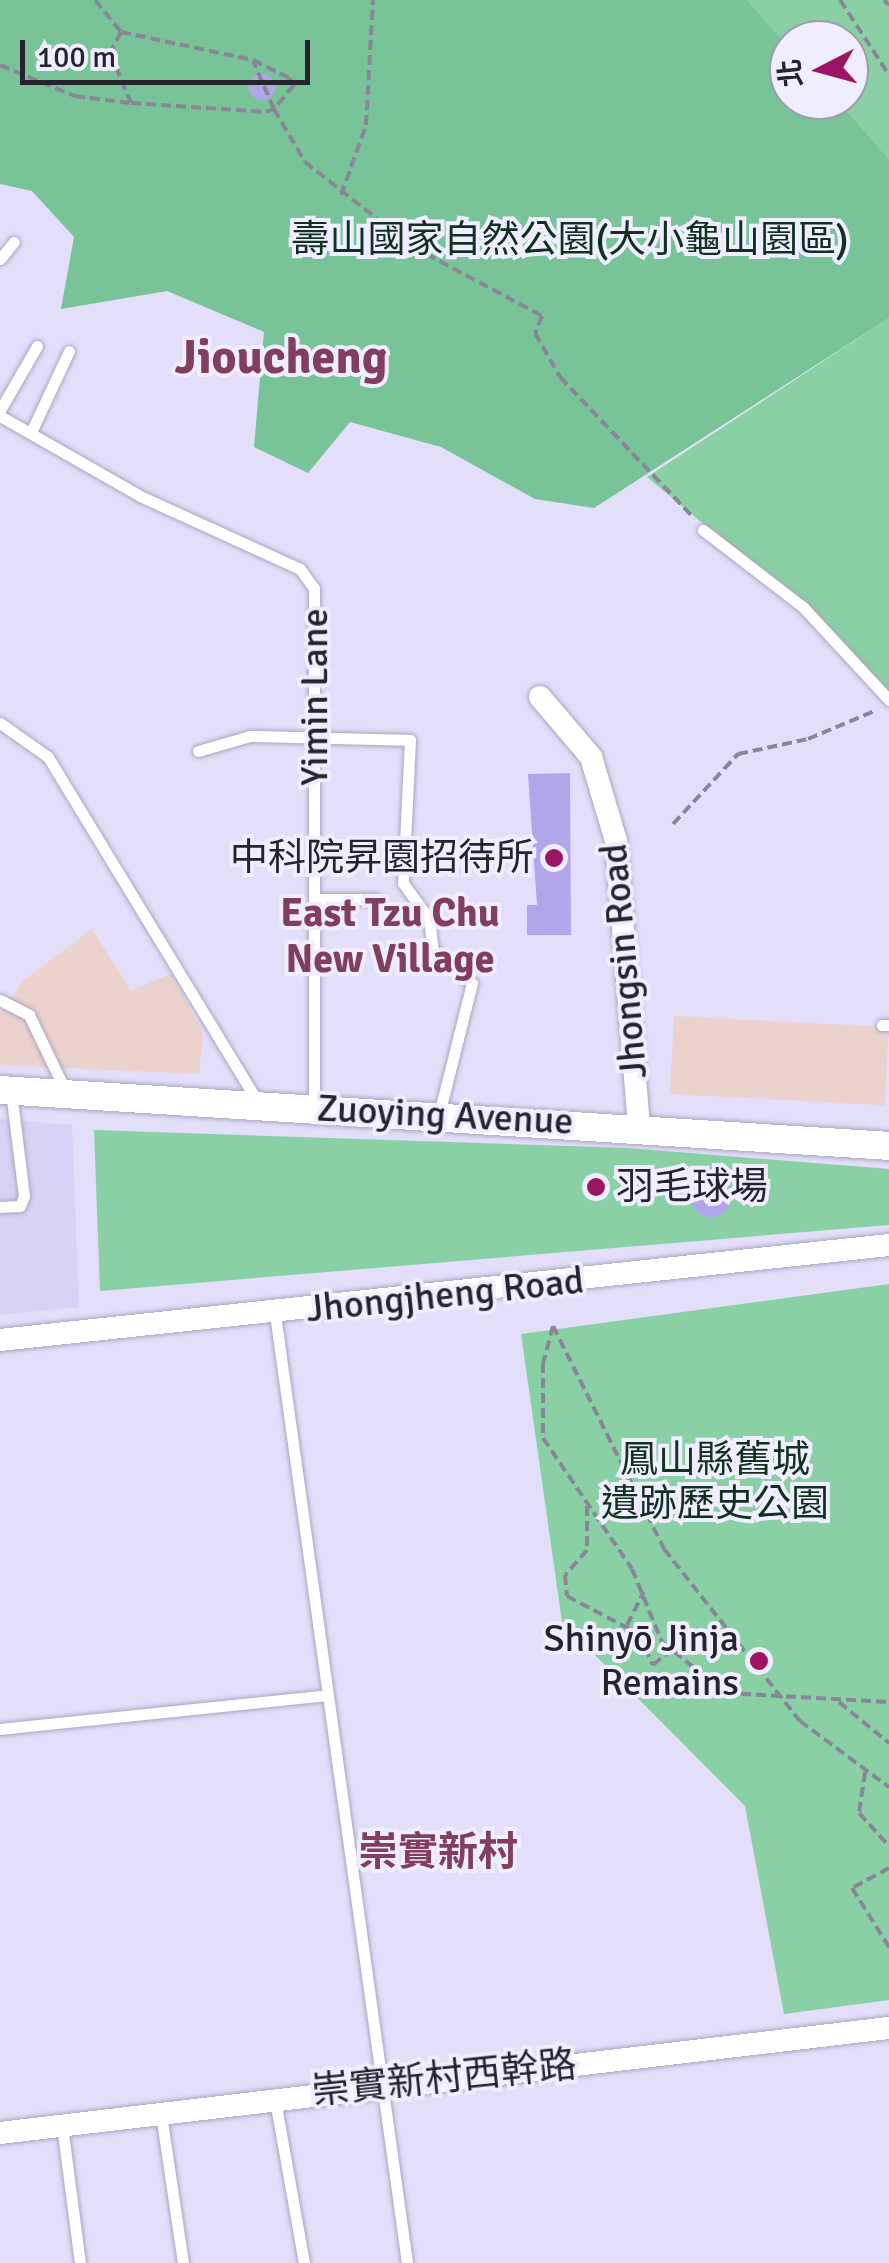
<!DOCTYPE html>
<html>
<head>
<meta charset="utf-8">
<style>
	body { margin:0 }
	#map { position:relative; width:889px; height:2263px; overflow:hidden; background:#e3defa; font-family:Signika,"Noto Sans TC",sans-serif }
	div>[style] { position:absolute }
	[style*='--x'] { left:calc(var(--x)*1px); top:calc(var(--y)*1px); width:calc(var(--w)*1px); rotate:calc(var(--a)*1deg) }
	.commercial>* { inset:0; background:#ebd2cc; transform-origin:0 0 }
	.built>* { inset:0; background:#d8d2f5 }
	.green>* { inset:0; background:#89d0a5 }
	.forest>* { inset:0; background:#78c397 }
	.building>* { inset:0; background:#b3a5ea }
	.round { border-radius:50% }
	.path>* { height:4px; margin-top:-2px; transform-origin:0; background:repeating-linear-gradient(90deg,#898699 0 10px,transparent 0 15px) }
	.roads { filter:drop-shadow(0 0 2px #aaa6c0) drop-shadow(0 0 2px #aaa6c0) }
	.service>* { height:11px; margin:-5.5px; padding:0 5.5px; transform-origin:5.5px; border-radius:5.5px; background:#fff }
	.minor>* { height:22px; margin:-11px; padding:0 11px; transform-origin:11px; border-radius:11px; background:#fff }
	.tertiary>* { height:28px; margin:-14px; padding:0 14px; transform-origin:14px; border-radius:14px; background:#fff }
	.dots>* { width:28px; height:28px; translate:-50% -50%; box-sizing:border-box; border:5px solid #f0edfe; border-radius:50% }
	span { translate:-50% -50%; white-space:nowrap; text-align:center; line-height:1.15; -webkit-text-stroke:8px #f0edfe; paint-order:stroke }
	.park-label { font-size:38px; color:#10311f }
	.street-label { font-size:38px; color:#25242e }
	.poi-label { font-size:38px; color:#25242e }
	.right { translate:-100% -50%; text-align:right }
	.left { translate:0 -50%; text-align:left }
	.neighbourhood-label { font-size:40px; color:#813e5d; font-weight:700 }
	.district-label { font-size:48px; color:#813e5d; font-weight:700 }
	.north { position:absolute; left:769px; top:20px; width:100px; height:100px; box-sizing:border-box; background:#f0edfe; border:2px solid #9f9dab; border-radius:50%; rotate:264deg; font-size:28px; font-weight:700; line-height:40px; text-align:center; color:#25242e }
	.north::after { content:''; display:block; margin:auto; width:35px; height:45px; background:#9d1463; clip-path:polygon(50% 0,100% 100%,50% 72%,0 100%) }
	.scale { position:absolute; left:20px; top:40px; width:290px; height:45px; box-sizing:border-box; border:5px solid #25242e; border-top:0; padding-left:12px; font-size:30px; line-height:35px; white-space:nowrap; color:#25242e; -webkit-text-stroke:8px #f0edfe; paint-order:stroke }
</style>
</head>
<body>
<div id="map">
	<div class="commercial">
		<div style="clip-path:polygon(92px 929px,131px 991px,171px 974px,203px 1033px,199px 1074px,0 1065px,0 1013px,23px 981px)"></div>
		<div style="left:674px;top:1016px;width:215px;height:78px;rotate:3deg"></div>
	</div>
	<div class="built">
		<div style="clip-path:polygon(0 1119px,72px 1125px,79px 1307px,0 1315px)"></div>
	</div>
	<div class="green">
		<div style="clip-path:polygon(747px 0,889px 0,889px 159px,837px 100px,849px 100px,849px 40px,789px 47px)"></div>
		<div style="clip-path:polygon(889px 318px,889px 700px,803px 607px,647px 477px)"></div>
		<div style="clip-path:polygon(94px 1130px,627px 1148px,889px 1169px,889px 1225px,100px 1291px)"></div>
		<div style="clip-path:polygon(889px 1284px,889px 2000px,784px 2014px,745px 1806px,562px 1622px,521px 1334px)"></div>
	</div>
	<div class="forest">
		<div style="clip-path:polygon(0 0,747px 0,789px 47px,789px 100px,837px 100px,889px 159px,889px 318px,594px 508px,535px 499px,441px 447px,350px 422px,308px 473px,254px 447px,264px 332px,167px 291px,61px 309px,74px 237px,32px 191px,0 184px)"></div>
	</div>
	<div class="building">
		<div class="round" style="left:249px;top:74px;width:26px;height:26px"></div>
		<div style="clip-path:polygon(570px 773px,571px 935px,527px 935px,527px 905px,537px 905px,528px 774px)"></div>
		<div class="round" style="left:691px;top:1177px;width:40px;height:40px"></div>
	</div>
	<div class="path">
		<div style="--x:95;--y:0;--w:41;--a:50.9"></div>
		<div style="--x:121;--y:32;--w:135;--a:12"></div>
		<div style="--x:253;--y:60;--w:40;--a:26.6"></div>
		<div style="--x:289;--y:78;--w:9;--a:54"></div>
		<div style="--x:294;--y:85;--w:31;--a:130"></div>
		<div style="--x:274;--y:109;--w:61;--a:59.7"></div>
		<div style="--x:305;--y:162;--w:137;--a:38.2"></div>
		<div style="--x:413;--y:247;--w:146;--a:28.1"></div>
		<div style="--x:542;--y:316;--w:18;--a:112"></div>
		<div style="--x:535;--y:333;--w:51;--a:60.4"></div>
		<div style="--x:560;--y:377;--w:195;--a:46.5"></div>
		<div style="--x:840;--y:0;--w:90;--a:56.8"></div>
		<div style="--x:884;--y:0;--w:7;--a:45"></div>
		<div style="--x:121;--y:32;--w:24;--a:118"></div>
		<div style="--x:110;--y:53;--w:54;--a:67.2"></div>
		<div style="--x:131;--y:103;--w:135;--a:3.8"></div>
		<div style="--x:266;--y:112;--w:9;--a:-21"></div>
		<div style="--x:274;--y:109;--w:52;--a:-113.6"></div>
		<div style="--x:0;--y:65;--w:81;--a:22.5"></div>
		<div style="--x:75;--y:96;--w:56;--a:7.1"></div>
		<div style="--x:341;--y:195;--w:74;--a:-70.3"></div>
		<div style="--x:366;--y:125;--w:125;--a:-86.8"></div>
		<div style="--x:673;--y:824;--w:96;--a:-47.1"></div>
		<div style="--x:738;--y:754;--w:72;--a:-12.1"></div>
		<div style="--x:808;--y:739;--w:75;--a:-22.8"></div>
		<div style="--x:553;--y:1326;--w:38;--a:105"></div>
		<div style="--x:543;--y:1363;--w:75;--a:90"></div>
		<div style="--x:543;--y:1438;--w:158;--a:55.8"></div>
		<div style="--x:632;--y:1569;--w:79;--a:67.7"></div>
		<div style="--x:662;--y:1642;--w:82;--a:38.6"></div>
		<div style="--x:726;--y:1693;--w:163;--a:3.2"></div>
		<div style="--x:553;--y:1326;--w:249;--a:63.5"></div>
		<div style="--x:664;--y:1549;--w:219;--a:51.7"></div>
		<div style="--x:800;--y:1721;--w:111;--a:36.6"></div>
		<div style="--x:587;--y:1506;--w:44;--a:90"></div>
		<div style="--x:587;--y:1550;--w:33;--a:131"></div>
		<div style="--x:565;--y:1575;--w:21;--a:85"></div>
		<div style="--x:567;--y:1596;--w:81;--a:27.8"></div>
		<div style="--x:639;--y:1634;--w:34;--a:66"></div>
		<div style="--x:653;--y:1665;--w:21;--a:-39"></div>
		<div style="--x:627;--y:1625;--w:37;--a:-63"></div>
		<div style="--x:839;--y:1702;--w:65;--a:39.4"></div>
		<div style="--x:865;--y:1772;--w:41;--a:98.3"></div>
		<div style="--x:859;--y:1813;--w:45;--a:47.7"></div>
		<div style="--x:889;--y:1868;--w:42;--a:151.6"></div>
		<div style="--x:852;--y:1888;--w:70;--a:57.9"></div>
	</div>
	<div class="roads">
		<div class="service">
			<div style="--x:0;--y:259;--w:22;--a:-51"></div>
			<div style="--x:0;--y:410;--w:74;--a:-60"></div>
			<div style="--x:0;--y:416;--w:161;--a:29.7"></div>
			<div style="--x:140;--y:496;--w:176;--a:24.5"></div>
			<div style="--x:300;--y:569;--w:24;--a:54"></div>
			<div style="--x:314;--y:588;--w:518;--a:90"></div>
			<div style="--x:32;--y:430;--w:87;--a:-64.9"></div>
			<div style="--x:703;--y:530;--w:126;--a:37.6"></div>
			<div style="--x:803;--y:607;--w:127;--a:47.2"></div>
			<div style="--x:0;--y:723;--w:59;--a:35.3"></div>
			<div style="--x:48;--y:757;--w:406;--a:58.7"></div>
			<div style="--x:198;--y:751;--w:54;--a:-16.1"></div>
			<div style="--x:250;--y:736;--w:160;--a:1.4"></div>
			<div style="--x:410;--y:740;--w:143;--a:92.8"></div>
			<div style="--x:403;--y:883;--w:44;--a:54.2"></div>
			<div style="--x:429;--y:919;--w:31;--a:83"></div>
			<div style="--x:433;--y:950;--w:51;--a:40.2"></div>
			<div style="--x:472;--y:983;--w:135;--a:104.1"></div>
			<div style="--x:316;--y:899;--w:60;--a:0"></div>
			<div style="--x:0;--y:1000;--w:33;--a:27"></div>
			<div style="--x:29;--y:1015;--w:85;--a:64.3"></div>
			<div style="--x:882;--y:1025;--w:7;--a:0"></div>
			<div style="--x:0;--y:1207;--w:20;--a:-3"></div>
			<div style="--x:20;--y:1206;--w:11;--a:-68"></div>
			<div style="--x:24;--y:1196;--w:105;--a:-97.1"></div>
			<div style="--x:275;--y:1314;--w:958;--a:82.08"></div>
			<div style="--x:0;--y:1729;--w:324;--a:-5.9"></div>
			<div style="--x:275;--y:2100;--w:166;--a:79.9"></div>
			<div style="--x:161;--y:2114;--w:151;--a:81.6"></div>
			<div style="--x:62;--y:2125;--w:139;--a:82.6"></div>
		</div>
		<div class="minor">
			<div style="--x:540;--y:697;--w:79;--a:49.6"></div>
			<div style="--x:591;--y:757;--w:88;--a:73.4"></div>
			<div style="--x:616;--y:841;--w:286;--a:85.4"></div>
			<div style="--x:0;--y:1340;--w:894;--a:-6.1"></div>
			<div style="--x:0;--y:2133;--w:895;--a:-6.74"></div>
		</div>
		<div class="tertiary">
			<div style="--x:0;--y:1090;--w:891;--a:3.6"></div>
		</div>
	</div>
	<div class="dots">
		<div style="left:554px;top:858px;background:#9d1463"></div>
		<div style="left:596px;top:1187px;background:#9d1463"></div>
		<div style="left:759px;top:1661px;background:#9d1463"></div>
	</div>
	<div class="park-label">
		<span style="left:570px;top:240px">壽山國家自然公園(大小龜山園區)</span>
		<span style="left:715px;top:1482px">鳳山縣舊城<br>遺跡歷史公園</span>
	</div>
	<div class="street-label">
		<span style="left:315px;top:697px;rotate:-90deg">Yimin Lane</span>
		<span style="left:624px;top:961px;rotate:-95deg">Jhongsin Road</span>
		<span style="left:445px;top:1115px;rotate:3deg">Zuoying Avenue</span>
		<span style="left:445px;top:1295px;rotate:-6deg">Jhongjheng Road</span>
		<span style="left:444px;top:2078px;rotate:-6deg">崇實新村西幹路</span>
	</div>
	<div class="poi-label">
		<span class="right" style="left:534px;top:858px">中科院昇園招待所</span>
		<span class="left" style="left:616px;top:1187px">羽毛球場</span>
		<span class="right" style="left:739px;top:1661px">Shinyō Jinja<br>Remains</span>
	</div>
	<div class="neighbourhood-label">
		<span style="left:390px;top:936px">East Tzu Chu<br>New Village</span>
		<span style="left:438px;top:1852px">崇實新村</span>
	</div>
	<div class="district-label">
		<span style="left:281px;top:358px">Jioucheng</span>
	</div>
	<div class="north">北</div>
	<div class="scale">100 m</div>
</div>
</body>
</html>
